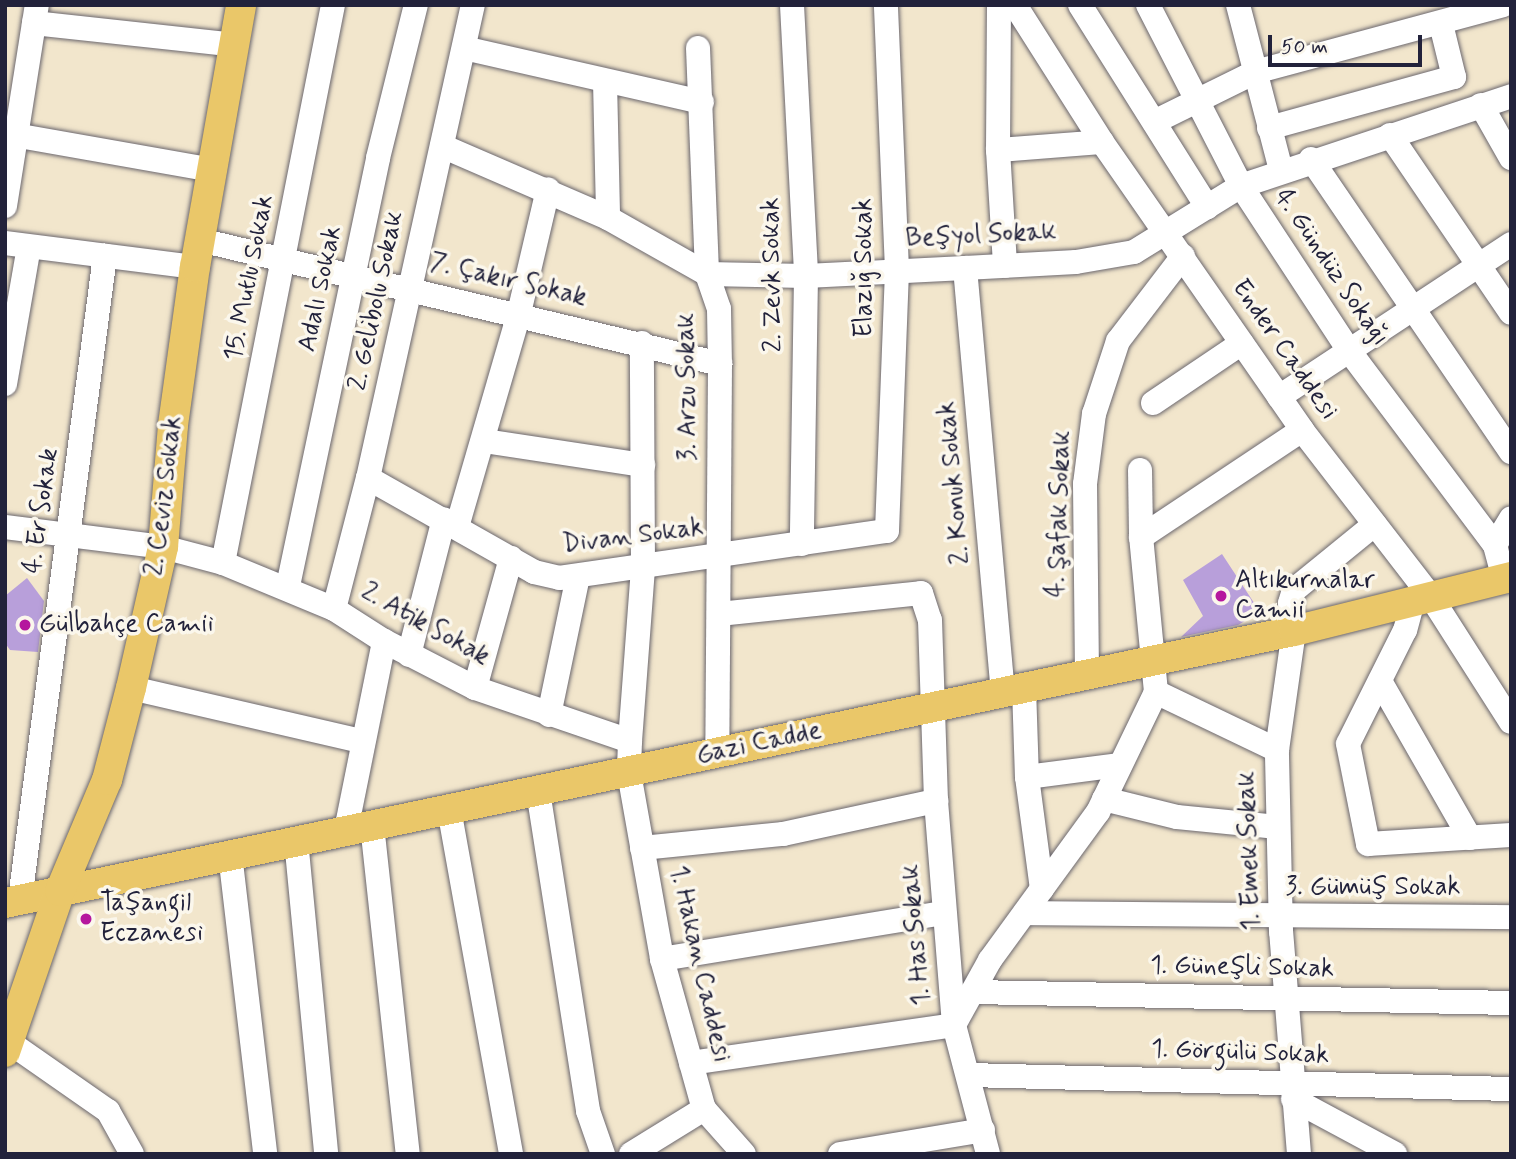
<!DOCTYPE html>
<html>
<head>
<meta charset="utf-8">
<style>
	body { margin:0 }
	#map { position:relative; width:1516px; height:1159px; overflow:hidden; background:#f2e6cc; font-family:Mynerve,sans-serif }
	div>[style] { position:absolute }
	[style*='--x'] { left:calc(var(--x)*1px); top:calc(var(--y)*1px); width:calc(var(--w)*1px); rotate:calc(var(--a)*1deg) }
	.building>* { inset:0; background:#b89fda }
	.roads { filter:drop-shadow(0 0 2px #6b676e) drop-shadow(0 0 2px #6b676e) }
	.minor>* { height:24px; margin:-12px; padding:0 12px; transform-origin:12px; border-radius:12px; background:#fff }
	.major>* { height:30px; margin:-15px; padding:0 15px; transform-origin:15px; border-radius:15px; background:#eac769 }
	.dots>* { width:19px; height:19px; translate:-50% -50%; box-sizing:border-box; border:4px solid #fbf7ec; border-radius:50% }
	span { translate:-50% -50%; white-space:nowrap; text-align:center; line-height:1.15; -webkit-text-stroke:7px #fbf7ec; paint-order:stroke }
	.street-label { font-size:26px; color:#22223b }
	.poi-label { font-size:26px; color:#22223b }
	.left { translate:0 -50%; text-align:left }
	.frame { position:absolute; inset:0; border:7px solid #22223b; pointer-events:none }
	.scale { position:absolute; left:1268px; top:35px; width:154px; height:32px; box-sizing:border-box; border:4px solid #22223b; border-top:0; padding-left:9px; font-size:21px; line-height:24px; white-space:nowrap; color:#22223b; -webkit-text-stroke:5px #fbf7ec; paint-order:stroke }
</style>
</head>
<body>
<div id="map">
	<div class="building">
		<div style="clip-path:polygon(1222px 554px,1260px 612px,1238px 625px,1181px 637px,1203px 616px,1183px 580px)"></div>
		<div style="clip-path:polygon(27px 578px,44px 601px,38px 652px,10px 650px,5px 643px,5px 596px)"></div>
	</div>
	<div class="roads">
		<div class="minor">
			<div style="--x:792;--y:5;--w:271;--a:87"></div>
			<div style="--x:806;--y:276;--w:268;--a:90.9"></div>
			<div style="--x:999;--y:5;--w:145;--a:90.4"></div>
			<div style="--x:998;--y:150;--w:116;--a:86.5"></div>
			<div style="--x:1015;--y:5;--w:162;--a:57.6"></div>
			<div style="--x:1102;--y:142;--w:351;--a:55.2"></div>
			<div style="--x:1302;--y:430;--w:211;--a:52.3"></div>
			<div style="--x:1431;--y:597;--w:148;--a:57.4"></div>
			<div style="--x:1080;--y:5;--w:239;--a:57.8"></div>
			<div style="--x:1148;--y:5;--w:203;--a:62.8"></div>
			<div style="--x:1241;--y:186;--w:199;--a:56.7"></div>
			<div style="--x:1350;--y:352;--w:241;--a:53.1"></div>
			<div style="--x:1238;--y:5;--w:171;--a:75.4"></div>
			<div style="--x:34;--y:23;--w:202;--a:6.2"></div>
			<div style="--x:464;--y:48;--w:244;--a:12.8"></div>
			<div style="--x:698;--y:48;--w:226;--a:87.7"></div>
			<div style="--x:707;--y:274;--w:99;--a:1.2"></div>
			<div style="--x:806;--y:276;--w:159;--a:-2.9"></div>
			<div style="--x:965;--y:268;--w:111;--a:-3.1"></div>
			<div style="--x:1076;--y:262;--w:59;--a:-9.8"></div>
			<div style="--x:1134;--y:252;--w:126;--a:-31.7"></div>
			<div style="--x:1241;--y:186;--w:285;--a:-18.4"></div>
			<div style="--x:605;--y:81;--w:137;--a:88.7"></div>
			<div style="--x:1481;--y:105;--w:61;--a:60.5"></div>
			<div style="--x:1154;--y:122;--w:113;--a:-26.3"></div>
			<div style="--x:1255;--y:72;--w:257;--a:-15.1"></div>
			<div style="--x:1269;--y:128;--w:192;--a:-15.4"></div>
			<div style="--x:1454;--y:77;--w:55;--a:-103.8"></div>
			<div style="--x:14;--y:135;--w:202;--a:10"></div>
			<div style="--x:1390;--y:135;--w:215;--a:55.8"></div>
			<div style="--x:442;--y:146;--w:181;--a:23.4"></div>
			<div style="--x:608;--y:218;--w:114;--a:29.5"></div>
			<div style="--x:707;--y:274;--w:37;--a:71"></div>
			<div style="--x:719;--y:309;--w:55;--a:89"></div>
			<div style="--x:720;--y:364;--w:390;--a:90.4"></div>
			<div style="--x:998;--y:150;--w:104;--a:-4.4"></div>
			<div style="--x:1311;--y:159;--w:355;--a:55.7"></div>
			<div style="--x:5;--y:206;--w:204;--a:-81"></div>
			<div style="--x:200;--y:240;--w:535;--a:13.41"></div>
			<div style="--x:5;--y:243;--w:192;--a:7.2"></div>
			<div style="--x:965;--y:268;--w:427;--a:84.9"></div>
			<div style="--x:5;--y:384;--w:139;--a:-80.1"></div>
			<div style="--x:1279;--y:397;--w:278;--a:-33.4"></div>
			<div style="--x:1153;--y:403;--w:107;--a:-34"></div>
			<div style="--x:484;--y:441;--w:161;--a:8.6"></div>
			<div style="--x:1140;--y:470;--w:67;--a:89.1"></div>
			<div style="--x:368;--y:478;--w:191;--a:29.5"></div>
			<div style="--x:534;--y:572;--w:26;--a:13"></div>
			<div style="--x:559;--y:578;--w:331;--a:-8.2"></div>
			<div style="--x:887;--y:531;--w:261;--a:-87.8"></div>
			<div style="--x:897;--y:270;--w:265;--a:-92.4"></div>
			<div style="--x:5;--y:527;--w:159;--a:7.2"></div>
			<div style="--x:163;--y:547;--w:62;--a:14.9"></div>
			<div style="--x:223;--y:563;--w:120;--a:22.5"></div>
			<div style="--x:334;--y:609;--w:59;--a:32.6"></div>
			<div style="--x:384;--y:641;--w:102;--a:27.3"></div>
			<div style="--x:475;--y:688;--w:164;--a:18.9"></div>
			<div style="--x:630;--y:741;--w:32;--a:92"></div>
			<div style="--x:629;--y:773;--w:189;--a:79.9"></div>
			<div style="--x:662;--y:959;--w:156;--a:74.4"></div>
			<div style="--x:704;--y:1109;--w:60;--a:48.4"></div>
			<div style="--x:457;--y:527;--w:223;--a:-73.8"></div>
			<div style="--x:519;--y:313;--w:127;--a:-76.8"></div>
			<div style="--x:223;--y:563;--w:569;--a:-78.85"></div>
			<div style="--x:1504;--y:579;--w:35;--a:-105"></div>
			<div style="--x:1495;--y:545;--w:31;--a:-59"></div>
			<div style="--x:288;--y:586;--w:437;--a:-78.1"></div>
			<div style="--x:378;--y:158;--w:158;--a:-76.1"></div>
			<div style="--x:1413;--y:601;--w:30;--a:105"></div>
			<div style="--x:1405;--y:630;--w:127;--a:116.6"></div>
			<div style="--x:1348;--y:744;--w:102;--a:78.7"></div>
			<div style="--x:1368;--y:844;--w:143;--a:-3.6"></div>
			<div style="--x:334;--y:609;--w:135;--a:-75.5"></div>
			<div style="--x:368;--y:478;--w:485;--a:-77.5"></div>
			<div style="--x:719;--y:614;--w:203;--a:-5.9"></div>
			<div style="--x:921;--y:593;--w:28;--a:72"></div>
			<div style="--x:930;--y:620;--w:181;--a:88.1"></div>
			<div style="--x:936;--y:801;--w:225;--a:85.4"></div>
			<div style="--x:954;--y:1025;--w:133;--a:75.2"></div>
			<div style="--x:409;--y:655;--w:140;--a:-75.6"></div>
			<div style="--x:1087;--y:675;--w:191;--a:-90.6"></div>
			<div style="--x:1085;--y:484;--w:71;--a:-82.7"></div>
			<div style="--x:1094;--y:414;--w:77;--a:-71.8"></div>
			<div style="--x:1118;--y:341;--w:107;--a:-52.6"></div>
			<div style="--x:1380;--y:681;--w:181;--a:60.2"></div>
			<div style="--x:131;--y:688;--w:235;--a:13"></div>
			<div style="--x:475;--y:688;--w:135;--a:-74.5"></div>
			<div style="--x:1024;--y:688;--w:89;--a:88.1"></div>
			<div style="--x:1027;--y:777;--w:113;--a:82.4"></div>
			<div style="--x:1156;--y:692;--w:134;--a:25.6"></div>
			<div style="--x:549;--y:715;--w:142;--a:-78.2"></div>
			<div style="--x:630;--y:741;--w:174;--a:-85.7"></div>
			<div style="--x:643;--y:567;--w:224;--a:-90.3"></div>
			<div style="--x:1027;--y:777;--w:94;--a:-7.4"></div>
			<div style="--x:538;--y:791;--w:324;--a:81.1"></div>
			<div style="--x:588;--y:1111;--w:46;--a:70.8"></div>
			<div style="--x:1104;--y:799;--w:75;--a:13.9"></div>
			<div style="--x:1177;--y:817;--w:101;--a:5.7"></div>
			<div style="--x:449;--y:809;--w:351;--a:79.8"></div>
			<div style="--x:372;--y:825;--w:331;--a:83.8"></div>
			<div style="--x:346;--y:830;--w:193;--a:-78.6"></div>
			<div style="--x:296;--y:840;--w:315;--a:84.5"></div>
			<div style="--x:642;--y:848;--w:142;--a:-5.7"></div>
			<div style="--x:783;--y:834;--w:157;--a:-12.2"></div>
			<div style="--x:230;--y:854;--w:302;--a:83.3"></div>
			<div style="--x:20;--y:899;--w:649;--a:-82.47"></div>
			<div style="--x:1025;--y:913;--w:486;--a:0.5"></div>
			<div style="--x:662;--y:959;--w:286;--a:-9.3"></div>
			<div style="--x:973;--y:992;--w:538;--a:1.17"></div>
			<div style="--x:9;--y:1042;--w:121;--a:34.9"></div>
			<div style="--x:108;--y:1111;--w:49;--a:60.8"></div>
			<div style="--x:691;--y:1063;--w:266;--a:-8.2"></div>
			<div style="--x:954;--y:1025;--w:74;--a:-61"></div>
			<div style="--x:990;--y:960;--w:183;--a:-53.9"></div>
			<div style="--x:1098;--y:812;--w:133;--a:-64.2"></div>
			<div style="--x:1156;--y:692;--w:156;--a:-95.5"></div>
			<div style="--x:1141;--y:537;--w:193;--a:-33.6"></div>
			<div style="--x:968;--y:1075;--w:543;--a:1.48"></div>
			<div style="--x:1293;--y:1099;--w:116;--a:28.3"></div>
			<div style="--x:631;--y:1154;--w:86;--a:-31.7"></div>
			<div style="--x:840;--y:1154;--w:145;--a:-9.5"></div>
			<div style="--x:1299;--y:1154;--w:223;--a:-94.6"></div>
			<div style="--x:1281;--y:932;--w:182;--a:-91.3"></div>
			<div style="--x:1277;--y:750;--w:120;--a:-81.9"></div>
			<div style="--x:1294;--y:631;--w:28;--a:-98"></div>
			<div style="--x:1290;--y:603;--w:14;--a:-73"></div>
			<div style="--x:1294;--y:590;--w:104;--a:-39.2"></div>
		</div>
		<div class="major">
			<div style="--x:5;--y:903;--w:1317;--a:-11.92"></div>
			<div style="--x:1294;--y:631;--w:224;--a:-14"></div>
			<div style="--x:5;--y:1052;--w:170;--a:-71.1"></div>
			<div style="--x:60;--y:891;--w:121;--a:-67.1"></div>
			<div style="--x:107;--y:780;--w:95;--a:-75.4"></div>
			<div style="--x:131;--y:688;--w:145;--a:-77.2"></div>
			<div style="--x:163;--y:547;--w:122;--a:-85.3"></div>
			<div style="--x:173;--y:425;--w:160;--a:-82.1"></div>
			<div style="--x:195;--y:267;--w:266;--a:-80"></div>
		</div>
	</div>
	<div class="dots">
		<div style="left:1221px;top:596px;background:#b5179e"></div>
		<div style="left:25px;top:625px;background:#b5179e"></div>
		<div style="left:86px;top:919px;background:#b5179e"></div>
	</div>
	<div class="street-label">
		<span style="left:981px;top:236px;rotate:-3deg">Beşyol Sokak</span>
		<span style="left:865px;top:268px;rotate:-90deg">Elazığ Sokak</span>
		<span style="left:1331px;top:268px;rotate:56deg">4. Gündüz Sokağı</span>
		<span style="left:773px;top:275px;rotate:-91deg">2. Zevk Sokak</span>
		<span style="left:250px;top:278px;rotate:-79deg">15. Mutlu Sokak</span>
		<span style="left:508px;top:281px;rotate:13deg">7. Çakır Sokak</span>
		<span style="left:321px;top:289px;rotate:-78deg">Adalı Sokak</span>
		<span style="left:377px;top:301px;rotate:-78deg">2. Gelibolu Sokak</span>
		<span style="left:1284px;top:350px;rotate:55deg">Ender Caddesi</span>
		<span style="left:688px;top:387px;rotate:-91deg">3. Arzu Sokak</span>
		<span style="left:955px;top:483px;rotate:-95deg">2. Konuk Sokak</span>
		<span style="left:165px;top:496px;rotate:-83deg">2. Ceviz Sokak</span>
		<span style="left:42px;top:511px;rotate:-82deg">4. Er Sokak</span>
		<span style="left:1060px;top:514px;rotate:-88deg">4. Şafak Sokak</span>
		<span style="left:633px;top:537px;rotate:-7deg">Divan Sokak</span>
		<span style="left:425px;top:625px;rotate:29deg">2. Atik Sokak</span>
		<span style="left:759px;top:744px;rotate:-12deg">Gazi Cadde</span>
		<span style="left:1250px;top:851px;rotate:-92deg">1. Emek Sokak</span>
		<span style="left:1373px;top:888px">3. Gümüş Sokak</span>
		<span style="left:917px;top:935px;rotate:-95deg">1. Has Sokak</span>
		<span style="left:699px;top:964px;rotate:77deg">1. Hakan Caddesi</span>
		<span style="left:1242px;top:968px;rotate:1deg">1. Güneşli Sokak</span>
		<span style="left:1240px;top:1053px;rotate:2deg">1. Görgülü Sokak</span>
	</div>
	<div class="poi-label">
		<span class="left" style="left:1235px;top:596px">Altıkurnalar<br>Camii</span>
		<span class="left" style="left:39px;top:625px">Gülbahçe Camii</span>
		<span class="left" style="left:100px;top:919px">Taşangil<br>Eczanesi</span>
	</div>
	<div class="frame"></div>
	<div class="scale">50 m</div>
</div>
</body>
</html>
